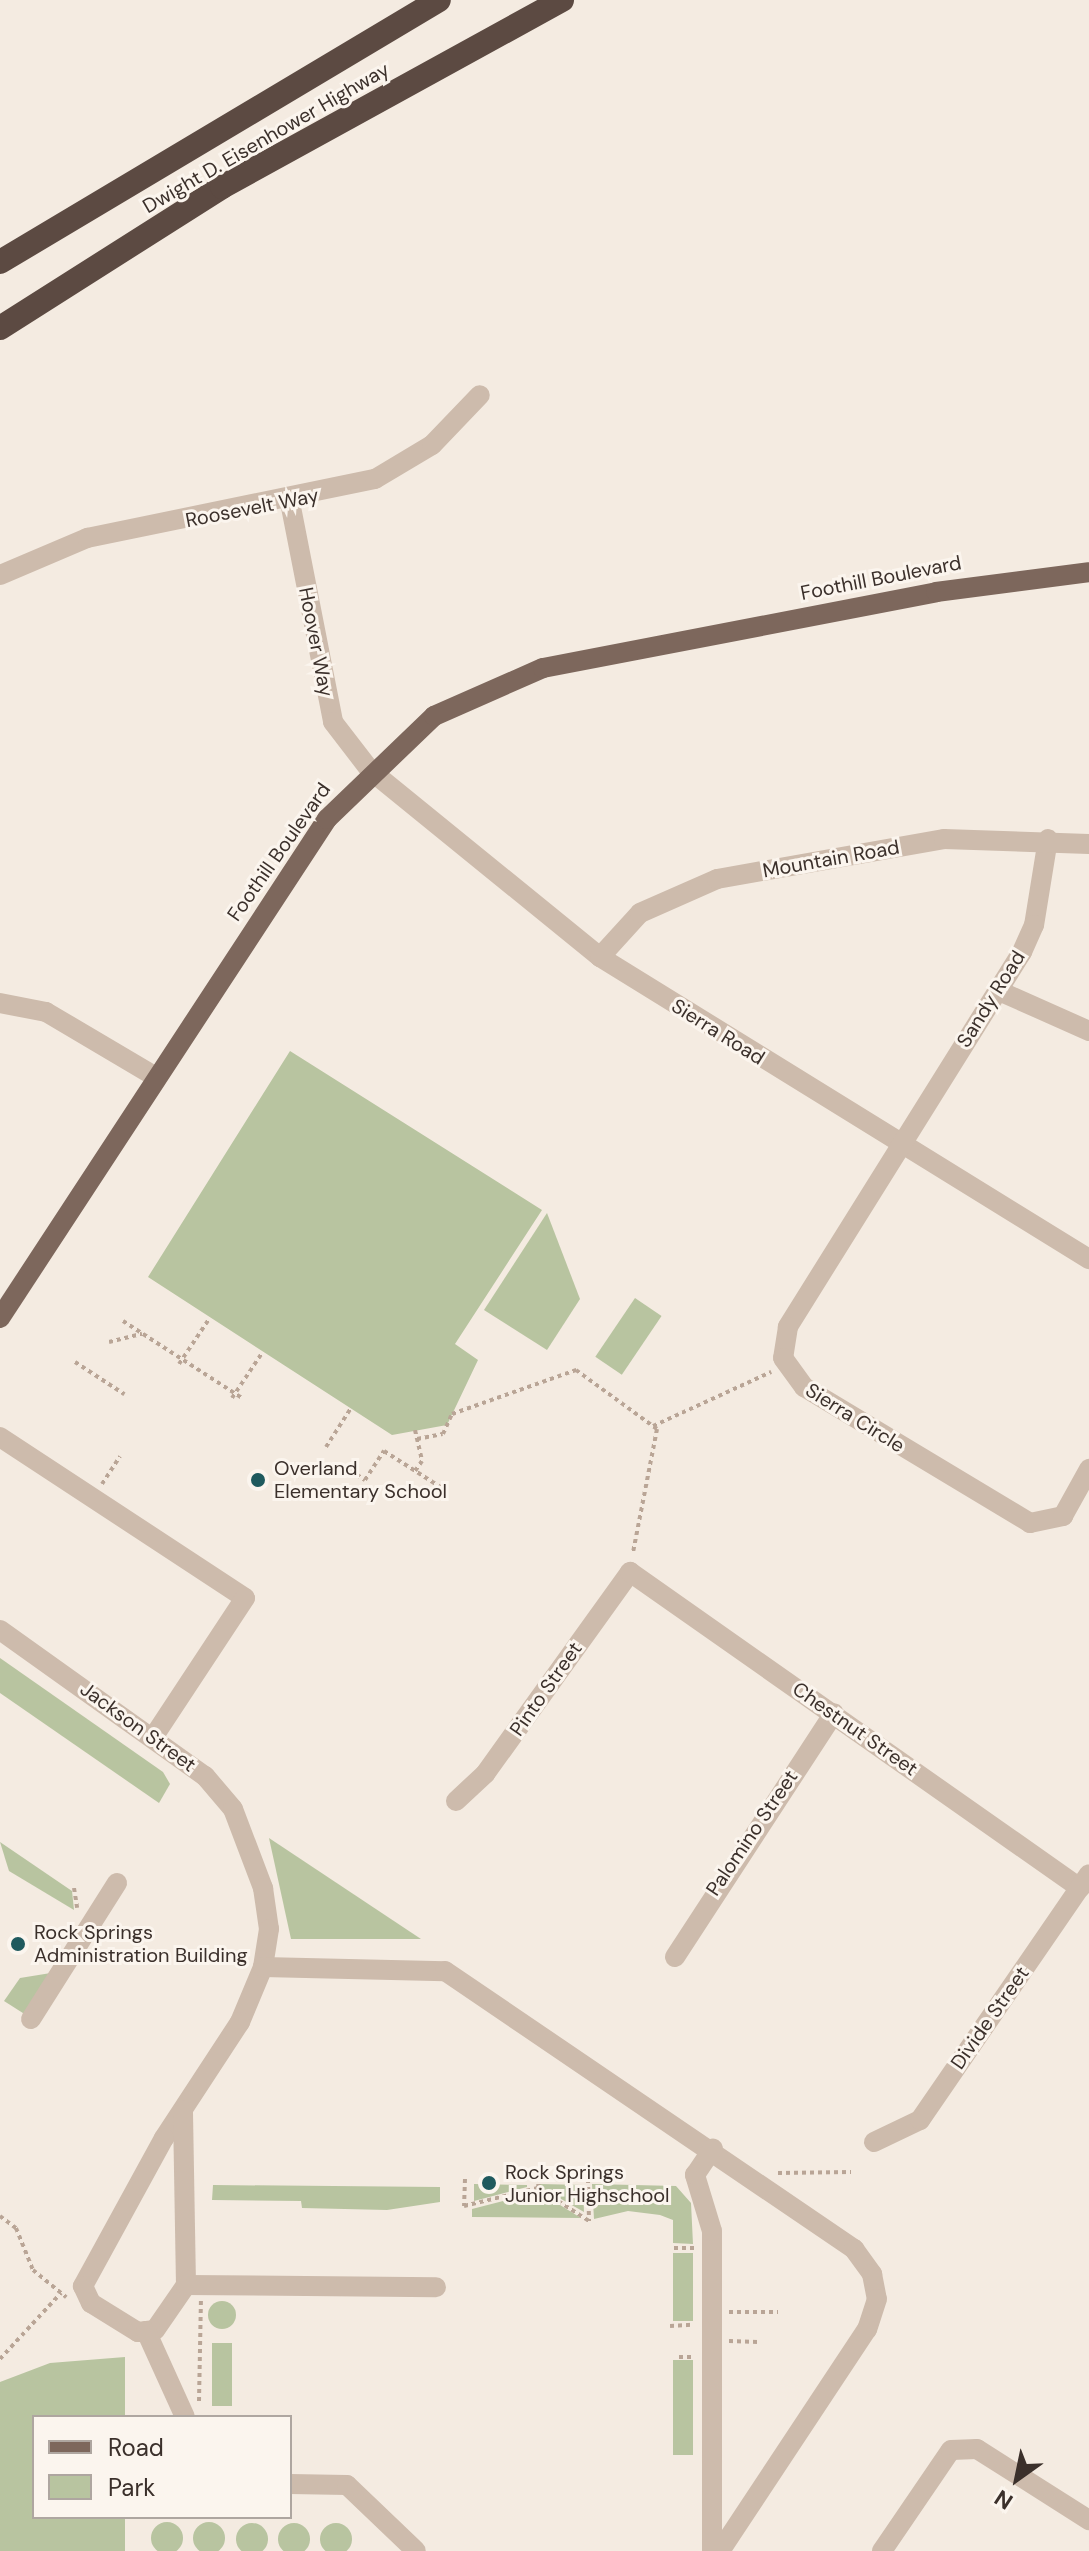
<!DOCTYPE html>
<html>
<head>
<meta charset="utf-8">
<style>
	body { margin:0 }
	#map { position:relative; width:1089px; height:2551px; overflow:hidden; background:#f4ebe1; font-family:"DM Sans",sans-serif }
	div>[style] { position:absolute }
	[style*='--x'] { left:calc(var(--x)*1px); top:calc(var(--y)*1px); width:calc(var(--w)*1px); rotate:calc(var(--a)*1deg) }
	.green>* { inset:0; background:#b8c4a0; transform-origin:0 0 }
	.round { border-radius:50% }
	.path>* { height:4px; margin-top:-2px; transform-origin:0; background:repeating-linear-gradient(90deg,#b9a596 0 4px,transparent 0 8px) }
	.minor>* { height:20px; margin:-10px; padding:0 10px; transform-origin:10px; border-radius:10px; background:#cdbbac }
	.major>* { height:20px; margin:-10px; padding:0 10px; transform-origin:10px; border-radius:10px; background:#7d675c }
	.highway>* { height:24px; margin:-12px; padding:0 12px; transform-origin:12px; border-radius:12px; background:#5c4a42 }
	.dots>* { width:22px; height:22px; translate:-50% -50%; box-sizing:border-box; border:4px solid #fbf5ee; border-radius:50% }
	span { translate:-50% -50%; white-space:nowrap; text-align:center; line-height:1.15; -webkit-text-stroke:6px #fbf5ee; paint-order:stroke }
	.street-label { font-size:20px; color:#3b302b }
	.poi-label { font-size:20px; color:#3b302b }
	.left { translate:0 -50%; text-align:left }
	.legend { position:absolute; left:32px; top:2415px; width:260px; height:104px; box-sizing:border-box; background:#fbf5ee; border:2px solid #aea6a0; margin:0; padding:10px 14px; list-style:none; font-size:24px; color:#3b302b }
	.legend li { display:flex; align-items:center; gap:16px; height:40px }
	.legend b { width:40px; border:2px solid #aea6a0 }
	.north { position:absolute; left:977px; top:2439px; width:80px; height:80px; -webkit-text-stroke:6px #fbf5ee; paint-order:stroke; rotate:213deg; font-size:22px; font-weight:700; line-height:32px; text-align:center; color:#3b302b }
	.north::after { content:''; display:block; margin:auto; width:28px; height:36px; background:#3b302b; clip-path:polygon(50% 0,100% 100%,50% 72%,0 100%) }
</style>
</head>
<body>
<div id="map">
	<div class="green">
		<div style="clip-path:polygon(290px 1051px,542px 1210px,455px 1344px,478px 1360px,447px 1425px,392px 1435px,148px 1277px)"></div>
		<div style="clip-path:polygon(547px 1213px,580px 1299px,547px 1350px,484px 1310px)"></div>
		<div style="left:635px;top:1298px;width:32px;height:71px;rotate:34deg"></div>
		<div style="clip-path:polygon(0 1658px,163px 1772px,170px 1784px,159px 1803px,0 1693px)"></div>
		<div style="clip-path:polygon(269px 1838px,421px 1939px,291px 1939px)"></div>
		<div style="clip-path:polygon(0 1842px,72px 1891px,74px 1910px,9px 1871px)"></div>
		<div style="clip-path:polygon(57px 1972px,26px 2015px,4px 2001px,20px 1978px)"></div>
		<div style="clip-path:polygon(474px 2184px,527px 2185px,527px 2187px,474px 2201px)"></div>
		<div style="clip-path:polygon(540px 2184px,583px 2185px,584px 2212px,540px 2187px)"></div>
		<div style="clip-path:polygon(592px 2184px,676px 2186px,691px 2203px,693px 2244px,673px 2243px,673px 2220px,660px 2215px,628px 2211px,594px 2219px)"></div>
		<div style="clip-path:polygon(213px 2185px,440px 2187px,440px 2202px,387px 2210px,302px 2208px,301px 2201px,212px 2200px)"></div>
		<div style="clip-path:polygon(539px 2192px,581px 2218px,472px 2217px,472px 2209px)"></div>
		<div style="left:673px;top:2253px;width:20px;height:68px"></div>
		<div class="round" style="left:208px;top:2301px;width:28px;height:28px"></div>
		<div style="left:212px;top:2343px;width:20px;height:63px"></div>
		<div style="clip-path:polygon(125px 2357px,125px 2417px,34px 2417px,34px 2517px,125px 2517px,125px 2551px,0 2551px,0 2382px,50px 2363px)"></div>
		<div style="left:673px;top:2360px;width:20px;height:95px"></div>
		<div class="round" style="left:151px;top:2522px;width:32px;height:32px"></div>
		<div class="round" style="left:193px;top:2522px;width:32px;height:32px"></div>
		<div class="round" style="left:236px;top:2523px;width:32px;height:32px"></div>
		<div class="round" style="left:278px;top:2523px;width:32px;height:32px"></div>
		<div class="round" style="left:320px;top:2523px;width:32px;height:32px"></div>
	</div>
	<div class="path">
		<div style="--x:123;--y:1321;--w:142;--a:32.9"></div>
		<div style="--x:109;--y:1342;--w:34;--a:-14"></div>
		<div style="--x:75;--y:1362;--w:59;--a:33.1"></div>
		<div style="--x:179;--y:1364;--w:54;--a:-56.3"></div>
		<div style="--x:232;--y:1398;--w:54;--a:-56.3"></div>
		<div style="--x:653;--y:1426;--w:130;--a:-24.6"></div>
		<div style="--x:415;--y:1430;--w:32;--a:77"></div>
		<div style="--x:422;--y:1461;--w:12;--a:125"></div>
		<div style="--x:417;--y:1439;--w:26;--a:-11"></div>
		<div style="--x:443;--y:1434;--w:22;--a:-66"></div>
		<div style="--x:452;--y:1414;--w:132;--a:-19.5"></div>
		<div style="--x:576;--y:1370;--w:100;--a:36.1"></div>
		<div style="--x:657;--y:1429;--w:126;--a:101"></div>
		<div style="--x:326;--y:1447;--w:46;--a:-57.3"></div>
		<div style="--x:350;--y:1470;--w:18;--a:34"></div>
		<div style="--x:365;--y:1480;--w:35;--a:-57"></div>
		<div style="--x:384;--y:1451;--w:72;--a:32.6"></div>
		<div style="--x:102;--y:1484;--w:33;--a:-57"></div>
		<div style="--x:74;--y:1888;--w:20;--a:81"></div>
		<div style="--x:778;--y:2173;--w:73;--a:-0.8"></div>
		<div style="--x:465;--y:2179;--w:27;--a:92"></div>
		<div style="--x:464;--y:2206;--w:76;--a:-13.7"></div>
		<div style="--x:538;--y:2188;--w:61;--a:32.9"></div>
		<div style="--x:588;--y:2179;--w:42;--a:88.6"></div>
		<div style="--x:538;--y:2188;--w:9;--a:-84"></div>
		<div style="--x:0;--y:2216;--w:20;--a:37"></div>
		<div style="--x:16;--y:2228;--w:45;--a:68"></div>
		<div style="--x:33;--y:2270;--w:43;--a:39.3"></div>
		<div style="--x:674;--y:2248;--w:21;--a:0"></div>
		<div style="--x:729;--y:2312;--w:49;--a:0"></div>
		<div style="--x:670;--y:2326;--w:22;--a:-3"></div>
		<div style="--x:729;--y:2341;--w:29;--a:2"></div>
		<div style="--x:679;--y:2357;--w:14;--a:0"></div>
		<div style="--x:0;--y:2359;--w:90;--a:-47.3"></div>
		<div style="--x:199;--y:2401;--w:100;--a:-88.9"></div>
	</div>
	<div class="minor">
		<div style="--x:290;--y:502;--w:224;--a:78.9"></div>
		<div style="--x:333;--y:722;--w:61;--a:52.4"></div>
		<div style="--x:370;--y:770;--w:296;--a:39.1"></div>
		<div style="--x:600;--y:957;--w:575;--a:31.7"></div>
		<div style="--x:0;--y:575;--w:95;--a:-23"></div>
		<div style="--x:87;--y:538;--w:294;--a:-11.6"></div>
		<div style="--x:375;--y:479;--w:66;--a:-30.8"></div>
		<div style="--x:432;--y:445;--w:69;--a:-46.2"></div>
		<div style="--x:1048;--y:839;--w:87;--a:99.2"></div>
		<div style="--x:1034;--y:925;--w:30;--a:114"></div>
		<div style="--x:1022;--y:952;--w:442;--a:122"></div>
		<div style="--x:788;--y:1327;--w:31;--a:99"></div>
		<div style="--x:783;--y:1358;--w:36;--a:54"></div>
		<div style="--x:804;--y:1387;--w:264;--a:31"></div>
		<div style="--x:1030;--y:1523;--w:34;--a:-12"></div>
		<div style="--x:1063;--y:1516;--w:54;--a:-61"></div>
		<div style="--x:600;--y:957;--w:59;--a:-47.7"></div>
		<div style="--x:640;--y:913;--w:84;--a:-23.8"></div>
		<div style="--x:717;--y:879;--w:230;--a:-10"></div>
		<div style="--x:944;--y:839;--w:145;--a:2"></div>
		<div style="--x:997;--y:990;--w:101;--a:24"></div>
		<div style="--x:0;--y:1003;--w:47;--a:11.1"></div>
		<div style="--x:46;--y:1012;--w:128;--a:30.6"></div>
		<div style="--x:0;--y:1437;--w:293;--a:33.3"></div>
		<div style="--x:245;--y:1598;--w:165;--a:123.4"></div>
		<div style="--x:0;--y:1630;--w:252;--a:35.5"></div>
		<div style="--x:205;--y:1776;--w:43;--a:49.7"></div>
		<div style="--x:233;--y:1809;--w:85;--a:69.2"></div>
		<div style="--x:263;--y:1888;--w:41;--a:81.7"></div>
		<div style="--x:269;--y:1929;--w:38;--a:99"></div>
		<div style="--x:263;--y:1967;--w:60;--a:112.7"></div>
		<div style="--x:240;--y:2022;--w:139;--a:123.2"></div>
		<div style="--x:164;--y:2138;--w:169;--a:118.7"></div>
		<div style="--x:83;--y:2286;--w:19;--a:65"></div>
		<div style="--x:91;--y:2303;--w:55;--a:31.7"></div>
		<div style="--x:138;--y:2332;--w:17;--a:-7"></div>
		<div style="--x:155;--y:2330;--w:55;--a:-55.4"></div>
		<div style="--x:186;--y:2285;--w:175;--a:-91"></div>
		<div style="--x:456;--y:1801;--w:40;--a:-43"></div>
		<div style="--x:485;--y:1774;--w:249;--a:-54.3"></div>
		<div style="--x:630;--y:1572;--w:550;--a:35.08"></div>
		<div style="--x:675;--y:1957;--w:291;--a:-56.9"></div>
		<div style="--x:263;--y:1967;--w:182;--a:1.3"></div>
		<div style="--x:445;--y:1971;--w:495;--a:34.2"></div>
		<div style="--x:854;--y:2249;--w:31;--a:54"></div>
		<div style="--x:872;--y:2274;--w:25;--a:79"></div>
		<div style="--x:877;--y:2299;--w:32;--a:108"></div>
		<div style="--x:867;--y:2329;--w:266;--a:123.5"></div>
		<div style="--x:31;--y:2019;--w:161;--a:-57.7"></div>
		<div style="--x:874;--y:2142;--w:51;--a:-25.6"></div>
		<div style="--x:920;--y:2120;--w:298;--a:-55.5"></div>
		<div style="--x:186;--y:2285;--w:250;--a:0.5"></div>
		<div style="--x:146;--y:2331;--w:94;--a:65.6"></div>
		<div style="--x:290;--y:2484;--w:57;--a:1"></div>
		<div style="--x:347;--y:2485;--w:95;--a:43.7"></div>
		<div style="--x:712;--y:2551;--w:320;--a:-90"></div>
		<div style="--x:712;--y:2231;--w:59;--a:-106.9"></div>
		<div style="--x:695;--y:2175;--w:32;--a:-56"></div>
		<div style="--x:882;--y:2551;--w:122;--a:-55.7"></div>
		<div style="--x:951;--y:2450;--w:26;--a:-2"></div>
		<div style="--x:977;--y:2449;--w:133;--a:32.4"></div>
	</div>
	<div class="major">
		<div style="--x:0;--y:1318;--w:597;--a:-56.76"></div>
		<div style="--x:327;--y:819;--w:149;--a:-43.9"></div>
		<div style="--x:434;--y:716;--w:119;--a:-23.8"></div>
		<div style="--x:543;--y:668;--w:400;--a:-10.9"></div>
		<div style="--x:936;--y:592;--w:154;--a:-7.4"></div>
	</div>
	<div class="highway">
		<div style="--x:0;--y:262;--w:511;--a:-30.83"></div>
		<div style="--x:0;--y:328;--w:263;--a:-32.4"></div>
		<div style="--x:222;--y:187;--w:388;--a:-28.8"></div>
	</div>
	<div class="dots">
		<div style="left:258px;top:1480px;background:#1f5a5e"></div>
		<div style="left:18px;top:1944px;background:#1f5a5e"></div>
		<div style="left:489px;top:2183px;background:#1f5a5e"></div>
	</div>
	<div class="street-label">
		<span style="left:266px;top:138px;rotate:-30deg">Dwight D. Eisenhower Highway</span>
		<span style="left:252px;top:508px;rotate:-11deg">Roosevelt Way</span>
		<span style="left:881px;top:578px;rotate:-11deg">Foothill Boulevard</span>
		<span style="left:316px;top:642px;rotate:79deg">Hoover Way</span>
		<span style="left:279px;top:852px;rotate:-55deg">Foothill Boulevard</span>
		<span style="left:831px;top:859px;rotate:-10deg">Mountain Road</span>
		<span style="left:991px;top:999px;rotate:-58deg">Sandy Road</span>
		<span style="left:718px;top:1032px;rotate:32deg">Sierra Road</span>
		<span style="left:855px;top:1418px;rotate:32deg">Sierra Circle</span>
		<span style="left:546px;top:1689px;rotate:-55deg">Pinto Street</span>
		<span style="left:138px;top:1727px;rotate:36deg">Jackson Street</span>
		<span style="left:855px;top:1729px;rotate:35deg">Chestnut Street</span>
		<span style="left:752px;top:1833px;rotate:-56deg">Palomino Street</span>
		<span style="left:990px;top:2018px;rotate:-55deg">Divide Street</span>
	</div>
	<div class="poi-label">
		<span class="left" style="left:274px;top:1480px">Overland<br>Elementary School</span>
		<span class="left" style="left:34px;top:1944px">Rock Springs<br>Administration Building</span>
		<span class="left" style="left:505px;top:2184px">Rock Springs<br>Junior Highschool</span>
	</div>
	<ul class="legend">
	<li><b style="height:10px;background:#7d675c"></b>Road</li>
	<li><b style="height:22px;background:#b8c4a0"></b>Park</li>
	</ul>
	<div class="north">N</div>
</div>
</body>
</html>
